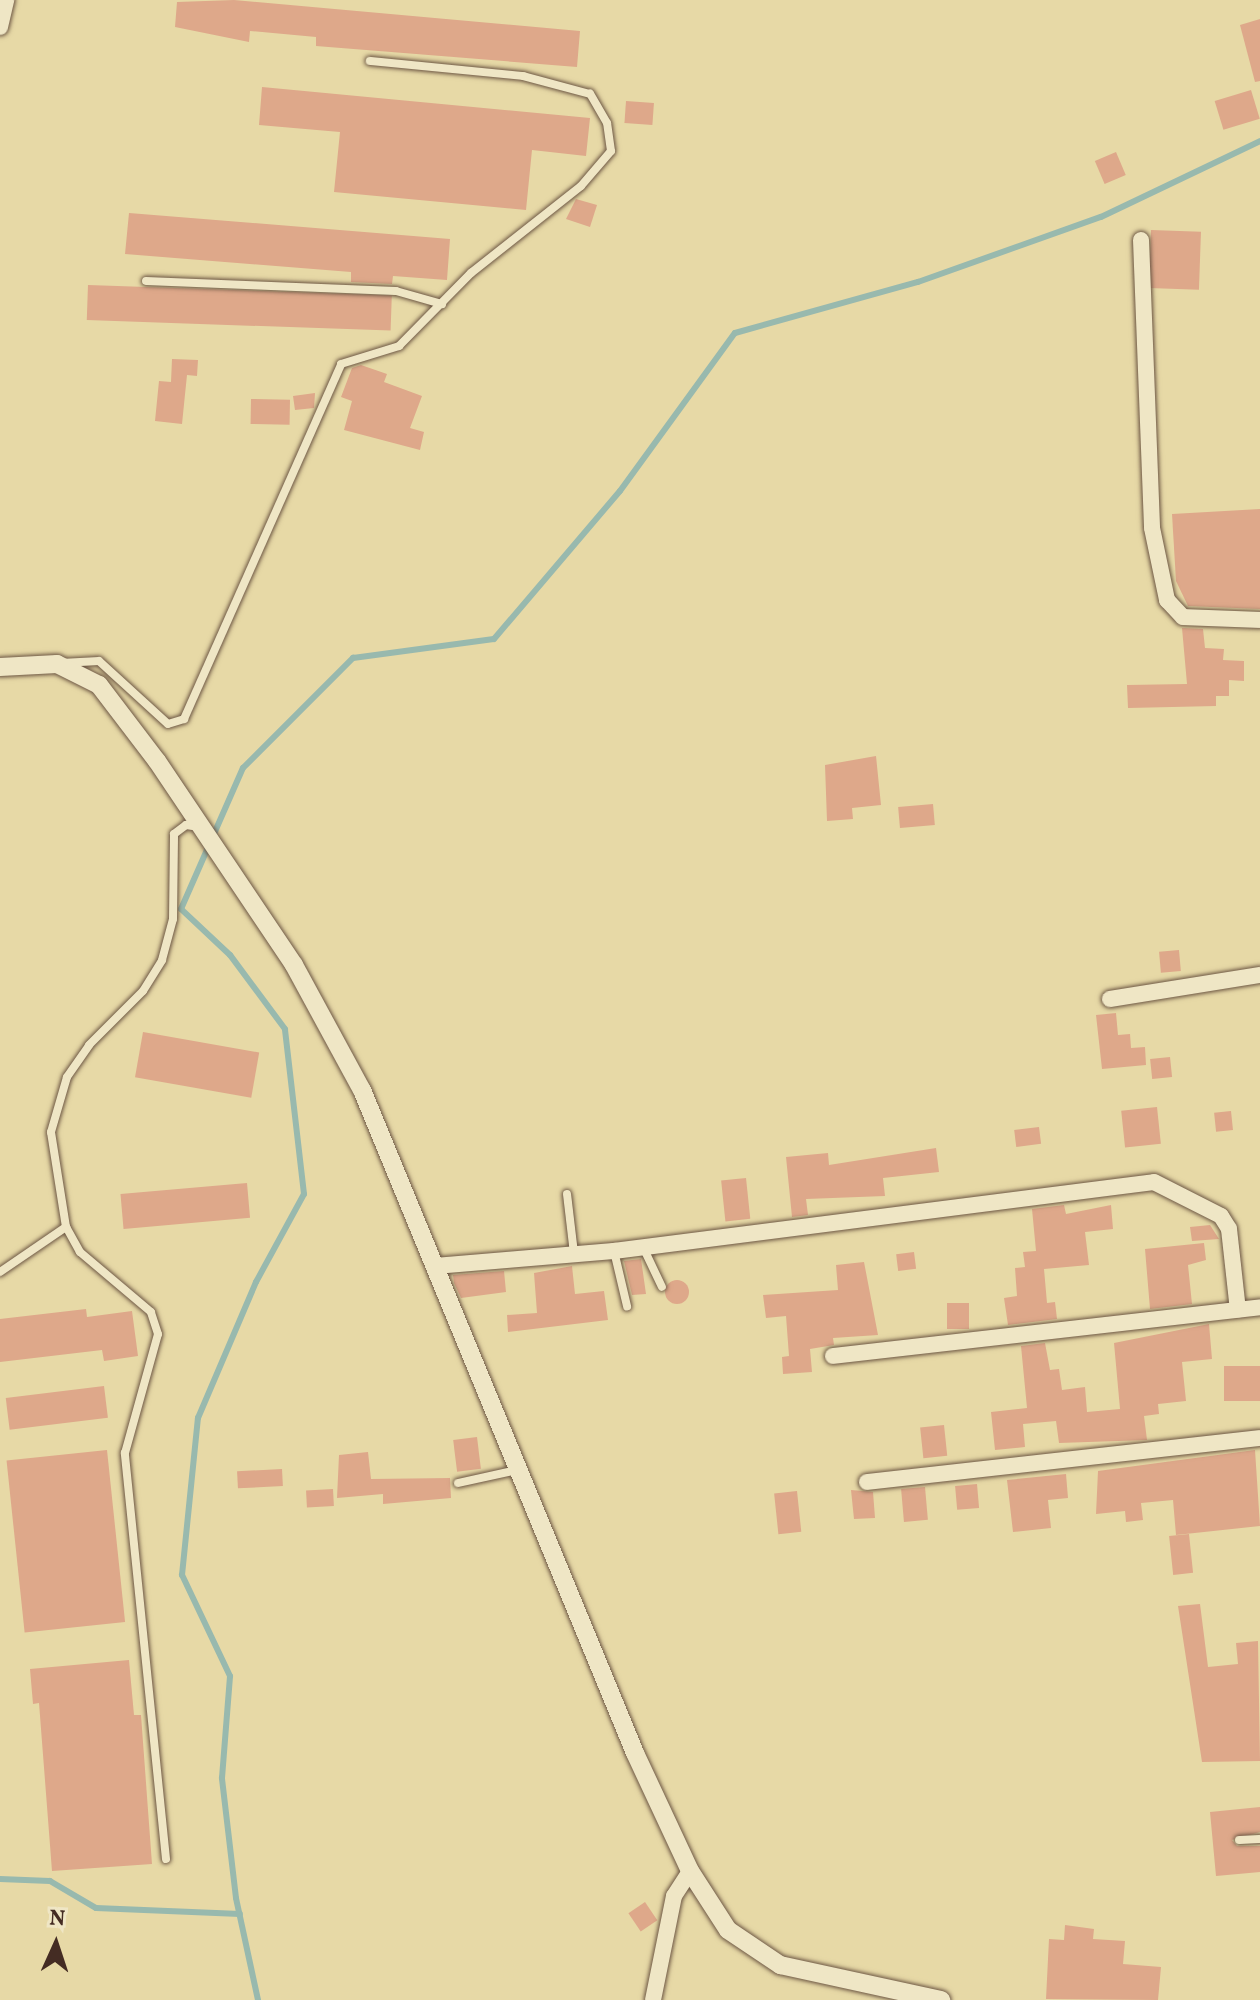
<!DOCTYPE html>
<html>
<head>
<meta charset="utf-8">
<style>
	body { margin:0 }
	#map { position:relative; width:1260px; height:2000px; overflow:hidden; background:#e7d9a6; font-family:Vollkorn,serif }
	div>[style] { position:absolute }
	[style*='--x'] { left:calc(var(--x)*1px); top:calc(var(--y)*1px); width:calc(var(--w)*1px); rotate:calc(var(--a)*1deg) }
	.stream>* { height:6px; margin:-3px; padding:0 3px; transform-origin:3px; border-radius:3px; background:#98b9ae }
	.building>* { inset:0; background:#dea88a; transform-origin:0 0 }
	.round { border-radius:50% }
	.roads { filter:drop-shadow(0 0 2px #6d5744) drop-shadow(0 0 2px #6d5744) }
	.service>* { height:8px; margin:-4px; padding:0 4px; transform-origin:4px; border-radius:4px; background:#efe6c5 }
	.minor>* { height:16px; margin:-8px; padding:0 8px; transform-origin:8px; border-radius:8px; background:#efe6c5 }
	.tertiary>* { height:18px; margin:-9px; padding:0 9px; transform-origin:9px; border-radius:9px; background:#efe6c5 }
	span { translate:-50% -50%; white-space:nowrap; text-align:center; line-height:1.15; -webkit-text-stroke:6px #efe6c5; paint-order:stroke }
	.north { position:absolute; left:16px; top:1904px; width:80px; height:80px; -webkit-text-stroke:6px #efe6c5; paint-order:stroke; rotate:3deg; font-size:22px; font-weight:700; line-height:32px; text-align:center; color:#442c23 }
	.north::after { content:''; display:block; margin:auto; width:28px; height:36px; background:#442c23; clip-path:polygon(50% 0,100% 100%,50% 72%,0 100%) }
</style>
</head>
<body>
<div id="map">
	<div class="stream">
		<div style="--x:0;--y:1879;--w:50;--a:2.3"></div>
		<div style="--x:50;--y:1881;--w:53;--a:30.4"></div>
		<div style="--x:96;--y:1908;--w:144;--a:2.4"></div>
		<div style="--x:258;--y:2000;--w:104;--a:-102.2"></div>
		<div style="--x:236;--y:1898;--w:121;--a:-96.7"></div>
		<div style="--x:222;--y:1778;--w:102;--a:-85.5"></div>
		<div style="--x:230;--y:1676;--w:112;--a:-115.4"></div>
		<div style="--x:182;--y:1575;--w:158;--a:-84.2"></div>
		<div style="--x:198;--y:1418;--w:148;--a:-66.9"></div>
		<div style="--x:256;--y:1282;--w:100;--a:-61.4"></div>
		<div style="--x:304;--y:1194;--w:166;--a:-96.6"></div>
		<div style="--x:285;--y:1029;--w:92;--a:-126.6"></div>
		<div style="--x:230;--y:955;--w:67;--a:-136.8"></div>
		<div style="--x:181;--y:909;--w:154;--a:-66.3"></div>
		<div style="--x:243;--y:768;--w:156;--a:-45"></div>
		<div style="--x:353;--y:658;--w:142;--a:-7.7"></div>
		<div style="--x:494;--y:639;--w:194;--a:-49.6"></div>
		<div style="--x:620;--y:491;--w:195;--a:-54"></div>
		<div style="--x:735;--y:333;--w:190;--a:-15.6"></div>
		<div style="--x:918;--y:282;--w:194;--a:-19.6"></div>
		<div style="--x:1101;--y:217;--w:176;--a:-25.5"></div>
	</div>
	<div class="building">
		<div style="clip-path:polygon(234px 0,580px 31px,577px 67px,316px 46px,316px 37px,250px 31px,249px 42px,175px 27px,177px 2px)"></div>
		<div style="clip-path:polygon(1260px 19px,1260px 81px,1255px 82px,1240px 25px)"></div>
		<div style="clip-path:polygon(262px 87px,590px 118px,586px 156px,532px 150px,526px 210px,334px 192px,340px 132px,259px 125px)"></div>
		<div style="left:1251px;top:90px;width:30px;height:38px;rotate:73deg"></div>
		<div style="left:626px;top:101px;width:28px;height:22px;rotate:4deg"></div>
		<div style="left:1116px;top:152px;width:25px;height:23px;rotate:67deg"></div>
		<div style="clip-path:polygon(576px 199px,597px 205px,590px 227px,566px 219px)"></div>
		<div style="clip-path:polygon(129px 213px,450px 239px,447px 280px,393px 276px,392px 284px,351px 282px,351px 272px,125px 254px)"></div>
		<div style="left:1151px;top:230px;width:50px;height:58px;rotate:2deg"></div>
		<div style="left:88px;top:285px;width:304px;height:35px;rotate:2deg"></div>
		<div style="clip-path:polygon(172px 359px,198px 360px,197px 376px,187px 375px,182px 424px,155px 421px,159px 381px,171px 382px)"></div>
		<div style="clip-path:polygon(361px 365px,387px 374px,384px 382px,422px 396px,410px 428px,424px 432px,420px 450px,344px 430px,352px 401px,341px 397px,352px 368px)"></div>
		<div style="clip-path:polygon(315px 393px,314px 408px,295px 410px,293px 396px)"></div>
		<div style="left:251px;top:399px;width:39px;height:25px;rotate:1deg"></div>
		<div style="clip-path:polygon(1260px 509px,1260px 609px,1188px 606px,1176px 581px,1172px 514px)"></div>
		<div style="clip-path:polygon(1182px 628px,1203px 629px,1205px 648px,1224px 649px,1223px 660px,1244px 661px,1244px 681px,1229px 680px,1229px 696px,1216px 696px,1216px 706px,1128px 708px,1127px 685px,1187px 684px)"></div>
		<div style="clip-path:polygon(876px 756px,881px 805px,852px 808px,853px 819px,827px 821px,825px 765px)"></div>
		<div style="left:933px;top:804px;width:21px;height:35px;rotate:85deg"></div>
		<div style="left:1179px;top:950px;width:21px;height:20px;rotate:85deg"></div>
		<div style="clip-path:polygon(1116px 1013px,1118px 1035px,1130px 1034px,1131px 1048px,1145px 1047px,1146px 1065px,1102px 1069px,1096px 1015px)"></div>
		<div style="left:143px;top:1032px;width:118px;height:46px;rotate:10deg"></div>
		<div style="left:1170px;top:1057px;width:20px;height:20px;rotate:84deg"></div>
		<div style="left:1157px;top:1107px;width:37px;height:36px;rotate:84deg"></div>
		<div style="left:1231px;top:1111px;width:19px;height:17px;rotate:84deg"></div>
		<div style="left:1039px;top:1127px;width:17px;height:25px;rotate:83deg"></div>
		<div style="clip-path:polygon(936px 1148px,939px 1172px,883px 1178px,885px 1196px,806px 1199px,808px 1215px,792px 1217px,786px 1157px,828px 1153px,829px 1165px)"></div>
		<div style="left:746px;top:1178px;width:41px;height:25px;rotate:84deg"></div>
		<div style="left:247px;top:1183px;width:35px;height:127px;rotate:85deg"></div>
		<div style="clip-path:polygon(1064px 1205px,1066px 1214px,1111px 1205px,1113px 1229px,1085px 1232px,1089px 1265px,1044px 1269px,1047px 1303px,1055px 1302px,1057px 1319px,1008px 1325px,1004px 1298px,1017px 1296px,1015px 1268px,1025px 1267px,1023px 1252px,1036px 1251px,1032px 1209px)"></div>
		<div style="clip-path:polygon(1210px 1225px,1219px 1239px,1192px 1241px,1190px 1227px)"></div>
		<div style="clip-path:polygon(1204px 1243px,1206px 1260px,1188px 1265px,1192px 1304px,1150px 1309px,1145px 1249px)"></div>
		<div style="left:914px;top:1252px;width:17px;height:18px;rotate:83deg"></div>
		<div style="clip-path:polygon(641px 1259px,646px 1294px,632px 1295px,624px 1261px)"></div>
		<div style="clip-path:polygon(864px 1262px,878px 1335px,833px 1338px,834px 1345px,810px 1349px,812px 1372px,783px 1374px,782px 1357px,789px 1356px,786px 1316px,766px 1318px,763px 1295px,838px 1290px,836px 1265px)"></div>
		<div style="clip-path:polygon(572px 1266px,575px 1294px,604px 1291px,608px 1320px,508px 1332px,507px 1315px,537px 1313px,534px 1273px)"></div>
		<div style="clip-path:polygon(504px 1271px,506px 1292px,461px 1298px,454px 1283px,453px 1275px)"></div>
		<div class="round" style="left:665px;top:1280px;width:24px;height:24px"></div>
		<div style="left:947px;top:1303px;width:22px;height:26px"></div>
		<div style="clip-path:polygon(86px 1309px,87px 1317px,132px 1311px,138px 1356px,104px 1361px,102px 1350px,0 1362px,0 1319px)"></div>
		<div style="clip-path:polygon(1209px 1324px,1212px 1359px,1182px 1362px,1186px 1401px,1158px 1404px,1159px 1414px,1144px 1416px,1147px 1440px,1059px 1443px,1056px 1421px,1023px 1424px,1025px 1447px,995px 1450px,991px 1412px,1027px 1408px,1021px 1346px,1045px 1343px,1050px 1370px,1059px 1369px,1062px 1390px,1085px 1387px,1087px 1412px,1120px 1409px,1114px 1343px)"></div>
		<div style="left:1260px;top:1366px;width:35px;height:36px;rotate:90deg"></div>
		<div style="left:104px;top:1386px;width:32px;height:99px;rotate:83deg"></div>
		<div style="left:944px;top:1425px;width:31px;height:24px;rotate:84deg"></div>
		<div style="left:477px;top:1437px;width:32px;height:24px;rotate:83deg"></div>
		<div style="left:107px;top:1450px;width:173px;height:101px;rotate:84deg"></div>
		<div style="clip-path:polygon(1255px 1450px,1260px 1526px,1176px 1535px,1173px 1500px,1141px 1503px,1143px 1520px,1126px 1522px,1125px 1511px,1096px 1514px,1098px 1471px)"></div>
		<div style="clip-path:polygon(368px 1452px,371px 1479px,450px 1478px,451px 1498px,383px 1504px,383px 1494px,337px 1498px,339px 1455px)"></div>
		<div style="left:282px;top:1469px;width:17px;height:45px;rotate:87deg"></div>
		<div style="clip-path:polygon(1066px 1474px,1068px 1498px,1048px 1500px,1051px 1528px,1013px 1532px,1007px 1480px)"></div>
		<div style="left:977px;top:1484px;width:24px;height:22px;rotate:85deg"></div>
		<div style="left:925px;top:1487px;width:33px;height:24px;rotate:85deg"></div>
		<div style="left:333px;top:1489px;width:17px;height:27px;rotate:87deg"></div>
		<div style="clip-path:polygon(851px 1490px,873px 1492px,875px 1518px,854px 1519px)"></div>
		<div style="left:797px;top:1491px;width:41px;height:23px;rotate:84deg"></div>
		<div style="left:1189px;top:1534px;width:39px;height:20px;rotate:84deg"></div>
		<div style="clip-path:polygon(1200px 1604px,1208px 1667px,1238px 1664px,1236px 1643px,1258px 1641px,1260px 1761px,1202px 1762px,1178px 1606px)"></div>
		<div style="clip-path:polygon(129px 1660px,134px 1715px,141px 1715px,152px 1864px,52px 1871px,39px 1703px,33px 1704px,30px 1669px)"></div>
		<div style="clip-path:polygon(1260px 1807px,1260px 1832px,1232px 1840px,1237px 1846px,1260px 1846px,1260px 1872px,1216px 1876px,1210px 1812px)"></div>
		<div style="left:645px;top:1902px;width:22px;height:20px;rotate:56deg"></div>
		<div style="clip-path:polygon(1065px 1925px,1094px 1929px,1093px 1939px,1125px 1941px,1123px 1964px,1161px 1967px,1158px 2000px,1046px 1999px,1049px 1939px,1064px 1940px)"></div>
	</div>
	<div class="roads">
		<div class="service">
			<div style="--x:146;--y:281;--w:250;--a:2.3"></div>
			<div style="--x:396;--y:291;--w:48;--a:15.8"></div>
			<div style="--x:61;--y:663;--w:38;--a:-3"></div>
			<div style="--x:99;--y:661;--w:93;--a:42.4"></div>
			<div style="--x:168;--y:724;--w:17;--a:-17"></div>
			<div style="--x:184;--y:719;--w:388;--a:-66.1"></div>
			<div style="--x:341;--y:364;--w:61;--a:-17.2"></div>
			<div style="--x:399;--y:346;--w:103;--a:-45.4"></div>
			<div style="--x:471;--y:273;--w:140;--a:-38.3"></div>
			<div style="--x:581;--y:186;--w:46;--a:-49.4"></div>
			<div style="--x:611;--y:151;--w:28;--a:-98"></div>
			<div style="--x:607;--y:123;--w:34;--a:-120"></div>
			<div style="--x:590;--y:94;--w:69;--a:-165"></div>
			<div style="--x:523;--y:76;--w:154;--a:-174.4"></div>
			<div style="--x:567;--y:1194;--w:60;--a:83.3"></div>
			<div style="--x:643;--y:1247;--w:44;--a:64.6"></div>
			<div style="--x:614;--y:1251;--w:57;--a:76.7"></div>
			<div style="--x:0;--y:1272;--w:80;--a:-34.3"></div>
			<div style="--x:458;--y:1483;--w:60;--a:-12.4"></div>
			<div style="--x:1239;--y:1840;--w:21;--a:-3"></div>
			<div style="--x:166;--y:1859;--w:408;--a:-95.8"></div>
			<div style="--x:125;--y:1453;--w:123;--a:-74.5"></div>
			<div style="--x:158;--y:1334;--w:23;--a:-108"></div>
			<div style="--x:151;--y:1312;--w:93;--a:-139.8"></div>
			<div style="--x:80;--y:1252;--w:29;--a:-119"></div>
			<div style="--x:66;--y:1227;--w:96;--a:-99"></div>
			<div style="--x:51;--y:1132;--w:57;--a:-73.8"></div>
			<div style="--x:67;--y:1077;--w:39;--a:-55"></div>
			<div style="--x:89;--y:1045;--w:76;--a:-45"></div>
			<div style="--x:143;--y:991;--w:36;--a:-58"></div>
			<div style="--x:162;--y:960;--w:42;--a:-75"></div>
			<div style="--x:173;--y:919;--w:85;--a:-89.3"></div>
			<div style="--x:174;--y:834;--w:15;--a:-37"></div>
			<div style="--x:186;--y:825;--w:12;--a:9"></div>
		</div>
		<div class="minor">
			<div style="--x:0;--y:27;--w:28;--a:-77"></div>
			<div style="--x:1141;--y:240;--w:288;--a:87.8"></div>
			<div style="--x:1152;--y:528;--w:74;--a:78.2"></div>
			<div style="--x:1167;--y:600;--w:23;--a:47"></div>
			<div style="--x:1183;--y:617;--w:77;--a:2.2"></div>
			<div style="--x:1110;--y:999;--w:152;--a:-9.1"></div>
			<div style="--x:434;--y:1266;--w:181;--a:-4.8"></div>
			<div style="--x:614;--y:1251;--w:544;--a:-7.28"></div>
			<div style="--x:1154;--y:1182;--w:75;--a:26.9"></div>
			<div style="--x:1221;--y:1216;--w:15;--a:58"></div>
			<div style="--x:1229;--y:1229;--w:81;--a:83.7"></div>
			<div style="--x:833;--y:1356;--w:430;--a:-6.5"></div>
			<div style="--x:867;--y:1482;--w:395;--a:-6.4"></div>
			<div style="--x:653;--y:2000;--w:106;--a:-78.6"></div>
			<div style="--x:674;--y:1896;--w:30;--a:-57"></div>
		</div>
		<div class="tertiary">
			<div style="--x:0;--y:667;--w:57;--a:-3"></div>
			<div style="--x:57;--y:664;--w:47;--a:26.6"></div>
			<div style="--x:99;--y:685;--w:96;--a:52.7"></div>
			<div style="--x:157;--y:761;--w:246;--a:56.1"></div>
			<div style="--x:294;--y:965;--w:142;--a:61.5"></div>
			<div style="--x:362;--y:1090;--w:717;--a:67.62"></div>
			<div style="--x:635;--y:1753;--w:130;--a:65"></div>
			<div style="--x:690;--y:1871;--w:70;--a:57.2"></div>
			<div style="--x:728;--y:1930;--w:63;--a:33.9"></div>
			<div style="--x:780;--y:1965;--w:165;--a:12.3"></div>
		</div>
	</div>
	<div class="north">N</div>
</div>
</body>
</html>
